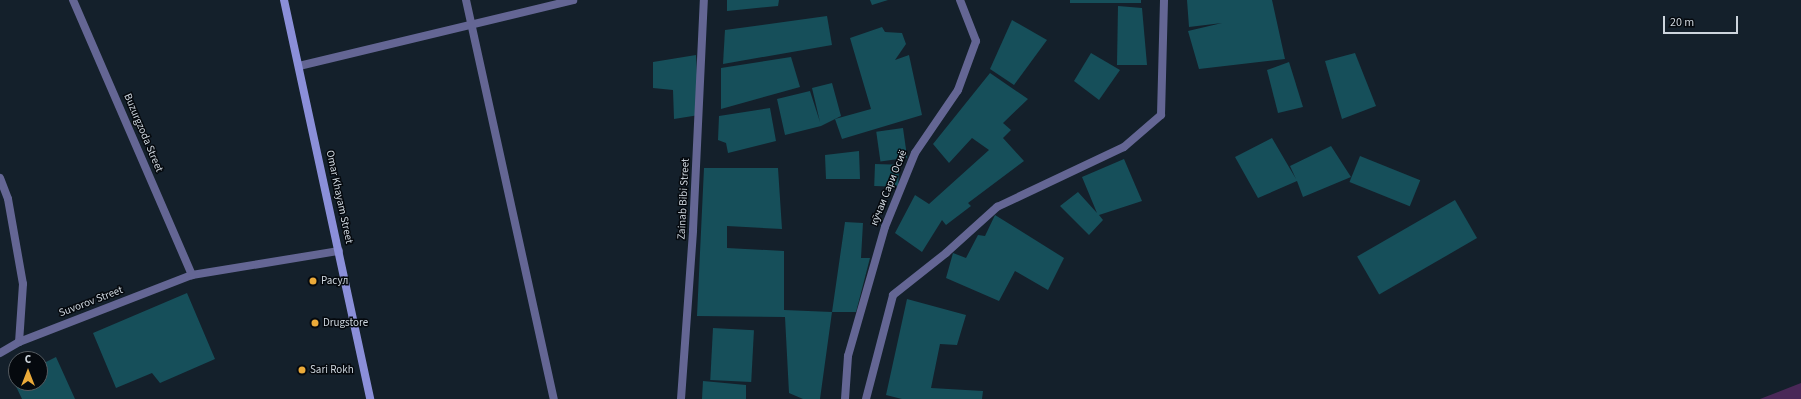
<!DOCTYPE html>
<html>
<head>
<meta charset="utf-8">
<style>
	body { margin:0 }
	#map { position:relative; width:1801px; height:399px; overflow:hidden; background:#14202b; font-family:"Source Sans 3",sans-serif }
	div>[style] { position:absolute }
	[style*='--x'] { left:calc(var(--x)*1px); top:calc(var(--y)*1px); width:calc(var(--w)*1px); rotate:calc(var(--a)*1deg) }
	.green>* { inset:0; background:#4a2858 }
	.building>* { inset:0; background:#164f5a; transform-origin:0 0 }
	.lane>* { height:8px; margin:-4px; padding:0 4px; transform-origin:4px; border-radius:4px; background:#646694 }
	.street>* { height:8px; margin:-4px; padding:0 4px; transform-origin:4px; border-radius:4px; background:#646694 }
	.secondary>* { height:8px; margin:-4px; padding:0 4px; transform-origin:4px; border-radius:4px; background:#8b8fd9 }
	.dots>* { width:11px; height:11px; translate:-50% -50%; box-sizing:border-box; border:2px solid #05090e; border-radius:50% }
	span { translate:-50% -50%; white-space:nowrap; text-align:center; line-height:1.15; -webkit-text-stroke:3px #05090e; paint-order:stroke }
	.street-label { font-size:11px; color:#cdd5dd }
	.poi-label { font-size:11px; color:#cdd5dd }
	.left { translate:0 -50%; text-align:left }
	.north { position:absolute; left:8px; top:351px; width:40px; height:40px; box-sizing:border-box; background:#05090e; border:1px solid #555b61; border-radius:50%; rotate:0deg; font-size:11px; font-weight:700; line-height:16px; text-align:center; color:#cdd5dd }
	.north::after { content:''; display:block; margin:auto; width:14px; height:18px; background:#ebaa39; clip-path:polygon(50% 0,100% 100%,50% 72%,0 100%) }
	.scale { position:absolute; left:1663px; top:16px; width:75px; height:18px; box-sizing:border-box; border:2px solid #cdd5dd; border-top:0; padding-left:5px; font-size:12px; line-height:14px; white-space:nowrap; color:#cdd5dd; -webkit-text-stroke:3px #05090e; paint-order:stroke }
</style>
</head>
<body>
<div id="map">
	<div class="green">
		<div style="clip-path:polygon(1801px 383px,1801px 399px,1760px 399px)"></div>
	</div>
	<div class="building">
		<div style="clip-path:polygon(727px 0,779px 0,778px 6px,727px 11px)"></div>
		<div style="clip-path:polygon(870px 0,888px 0,872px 5px)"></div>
		<div style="left:1070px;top:0;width:71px;height:3px"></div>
		<div style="clip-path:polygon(1187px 0,1272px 0,1285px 59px,1199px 69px,1188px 31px,1222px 23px,1189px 27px)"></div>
		<div style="clip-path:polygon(1118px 6px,1142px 8px,1147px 65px,1117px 65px)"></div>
		<div style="clip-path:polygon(827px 16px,832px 45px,723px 64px,725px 30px)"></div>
		<div style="clip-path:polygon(1012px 20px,1047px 40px,1014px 85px,990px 69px)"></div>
		<div style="clip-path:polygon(882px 27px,885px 32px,902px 33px,906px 44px,895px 60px,909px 55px,922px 115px,842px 139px,835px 119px,871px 109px,850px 38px)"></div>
		<div style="clip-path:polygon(1091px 53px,1120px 70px,1099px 100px,1074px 81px)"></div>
		<div style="clip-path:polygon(1355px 53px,1376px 106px,1342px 119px,1325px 61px)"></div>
		<div style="clip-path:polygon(696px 55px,699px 115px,674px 119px,673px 90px,653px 88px,653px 62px)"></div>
		<div style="clip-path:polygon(791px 57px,800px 87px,721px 109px,721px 68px)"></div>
		<div style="clip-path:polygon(1289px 62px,1303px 107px,1278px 113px,1267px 70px)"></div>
		<div style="clip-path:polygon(990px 73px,1028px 99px,1003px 123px,1011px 130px,1003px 138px,1024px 161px,968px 203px,971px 206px,946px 225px,942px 220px,922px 252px,895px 233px,915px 195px,929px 204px,989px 150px,972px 138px,949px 163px,933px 144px)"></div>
		<div style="clip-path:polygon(832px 83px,841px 116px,821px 126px,785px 135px,777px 99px,810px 91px,820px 122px,812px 88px)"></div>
		<div style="clip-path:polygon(770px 108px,776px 141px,728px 153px,726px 143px,718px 140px,719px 116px)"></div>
		<div style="left:903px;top:128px;width:30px;height:27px;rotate:82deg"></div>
		<div style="clip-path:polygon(1272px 138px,1296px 179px,1290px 166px,1331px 146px,1351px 177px,1303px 197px,1297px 181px,1258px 198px,1235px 157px)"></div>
		<div style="clip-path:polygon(859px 151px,860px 179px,826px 179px,825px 155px)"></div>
		<div style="left:1360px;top:156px;width:65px;height:28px;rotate:22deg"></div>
		<div style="clip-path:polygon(1124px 159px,1142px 201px,1099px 215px,1103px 220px,1089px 235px,1060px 206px,1078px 192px,1097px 213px,1082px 177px)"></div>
		<div style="left:875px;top:164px;width:24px;height:22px;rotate:2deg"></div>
		<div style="clip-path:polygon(704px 168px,778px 168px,782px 229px,727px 226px,727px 248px,784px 251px,784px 310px,832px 312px,820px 399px,803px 399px,789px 393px,785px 317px,697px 316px)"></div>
		<div style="left:1455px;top:200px;width:44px;height:113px;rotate:60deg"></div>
		<div style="clip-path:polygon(995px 215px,1064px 258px,1048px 290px,1015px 271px,999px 301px,946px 278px,953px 253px,966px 258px,978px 235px,985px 236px)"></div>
		<div style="clip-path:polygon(845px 222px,863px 223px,861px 258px,870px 258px,856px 312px,832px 312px)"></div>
		<div style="clip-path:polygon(187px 293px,215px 359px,160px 383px,152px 373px,116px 388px,93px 333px)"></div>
		<div style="clip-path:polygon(907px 299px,966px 315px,957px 345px,940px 344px,931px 388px,983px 391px,982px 399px,902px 399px,886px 395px)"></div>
		<div style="left:713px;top:328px;width:41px;height:52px;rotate:3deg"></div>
		<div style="clip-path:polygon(56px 357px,75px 399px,22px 399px,12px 378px,16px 376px,16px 383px,40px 383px,40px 365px)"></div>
		<div style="clip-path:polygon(703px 381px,746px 385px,746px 399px,702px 399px)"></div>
	</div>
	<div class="lane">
		<div style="--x:466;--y:0;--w:409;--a:77.6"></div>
		<div style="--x:0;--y:178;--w:22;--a:69"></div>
		<div style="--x:8;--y:199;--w:86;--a:80"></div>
		<div style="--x:23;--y:284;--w:58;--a:93.9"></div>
	</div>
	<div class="street">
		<div style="--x:73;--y:0;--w:300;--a:66.6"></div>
		<div style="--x:299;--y:66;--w:282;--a:-13.5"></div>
		<div style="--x:0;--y:353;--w:22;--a:-30"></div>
		<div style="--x:19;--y:342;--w:186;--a:-21.2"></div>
		<div style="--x:192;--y:275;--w:149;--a:-9.3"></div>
		<div style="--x:681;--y:399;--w:169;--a:-85.9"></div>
		<div style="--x:693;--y:230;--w:230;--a:-87.3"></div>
		<div style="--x:845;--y:399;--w:43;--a:-86"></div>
		<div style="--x:848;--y:356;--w:134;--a:-74"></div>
		<div style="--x:885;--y:227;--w:80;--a:-67.9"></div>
		<div style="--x:915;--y:153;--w:76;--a:-55.7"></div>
		<div style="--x:958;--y:90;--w:52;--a:-69.8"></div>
		<div style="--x:976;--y:41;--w:44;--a:-111.3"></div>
		<div style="--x:866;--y:399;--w:107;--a:-75.4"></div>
		<div style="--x:893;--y:295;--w:68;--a:-38.4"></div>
		<div style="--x:946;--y:253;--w:69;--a:-42"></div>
		<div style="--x:997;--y:207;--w:140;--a:-25.3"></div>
		<div style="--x:1124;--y:147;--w:49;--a:-40.9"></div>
		<div style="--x:1161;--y:115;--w:115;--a:-88.5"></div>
	</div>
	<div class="secondary">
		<div style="--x:284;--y:0;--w:408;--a:77.8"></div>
	</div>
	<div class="dots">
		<div style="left:313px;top:281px;background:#ebaa39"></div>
		<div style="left:315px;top:323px;background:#ebaa39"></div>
		<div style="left:302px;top:370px;background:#ebaa39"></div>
	</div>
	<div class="street-label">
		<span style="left:143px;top:133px;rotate:67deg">Buzurgzoda Street</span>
		<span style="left:889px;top:188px;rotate:-68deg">кӯчаи Сари Осиё</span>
		<span style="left:339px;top:197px;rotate:78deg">Omar Khayam Street</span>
		<span style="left:684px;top:199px;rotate:-87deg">Zainab Bibi Street</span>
		<span style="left:91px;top:302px;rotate:-21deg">Suvorov Street</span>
	</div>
	<div class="poi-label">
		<span class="left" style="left:321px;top:281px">Расул</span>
		<span class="left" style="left:323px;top:323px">Drugstore</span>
		<span class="left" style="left:310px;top:370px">Sari Rokh</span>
	</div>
	<div class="north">С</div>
	<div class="scale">20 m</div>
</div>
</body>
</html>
